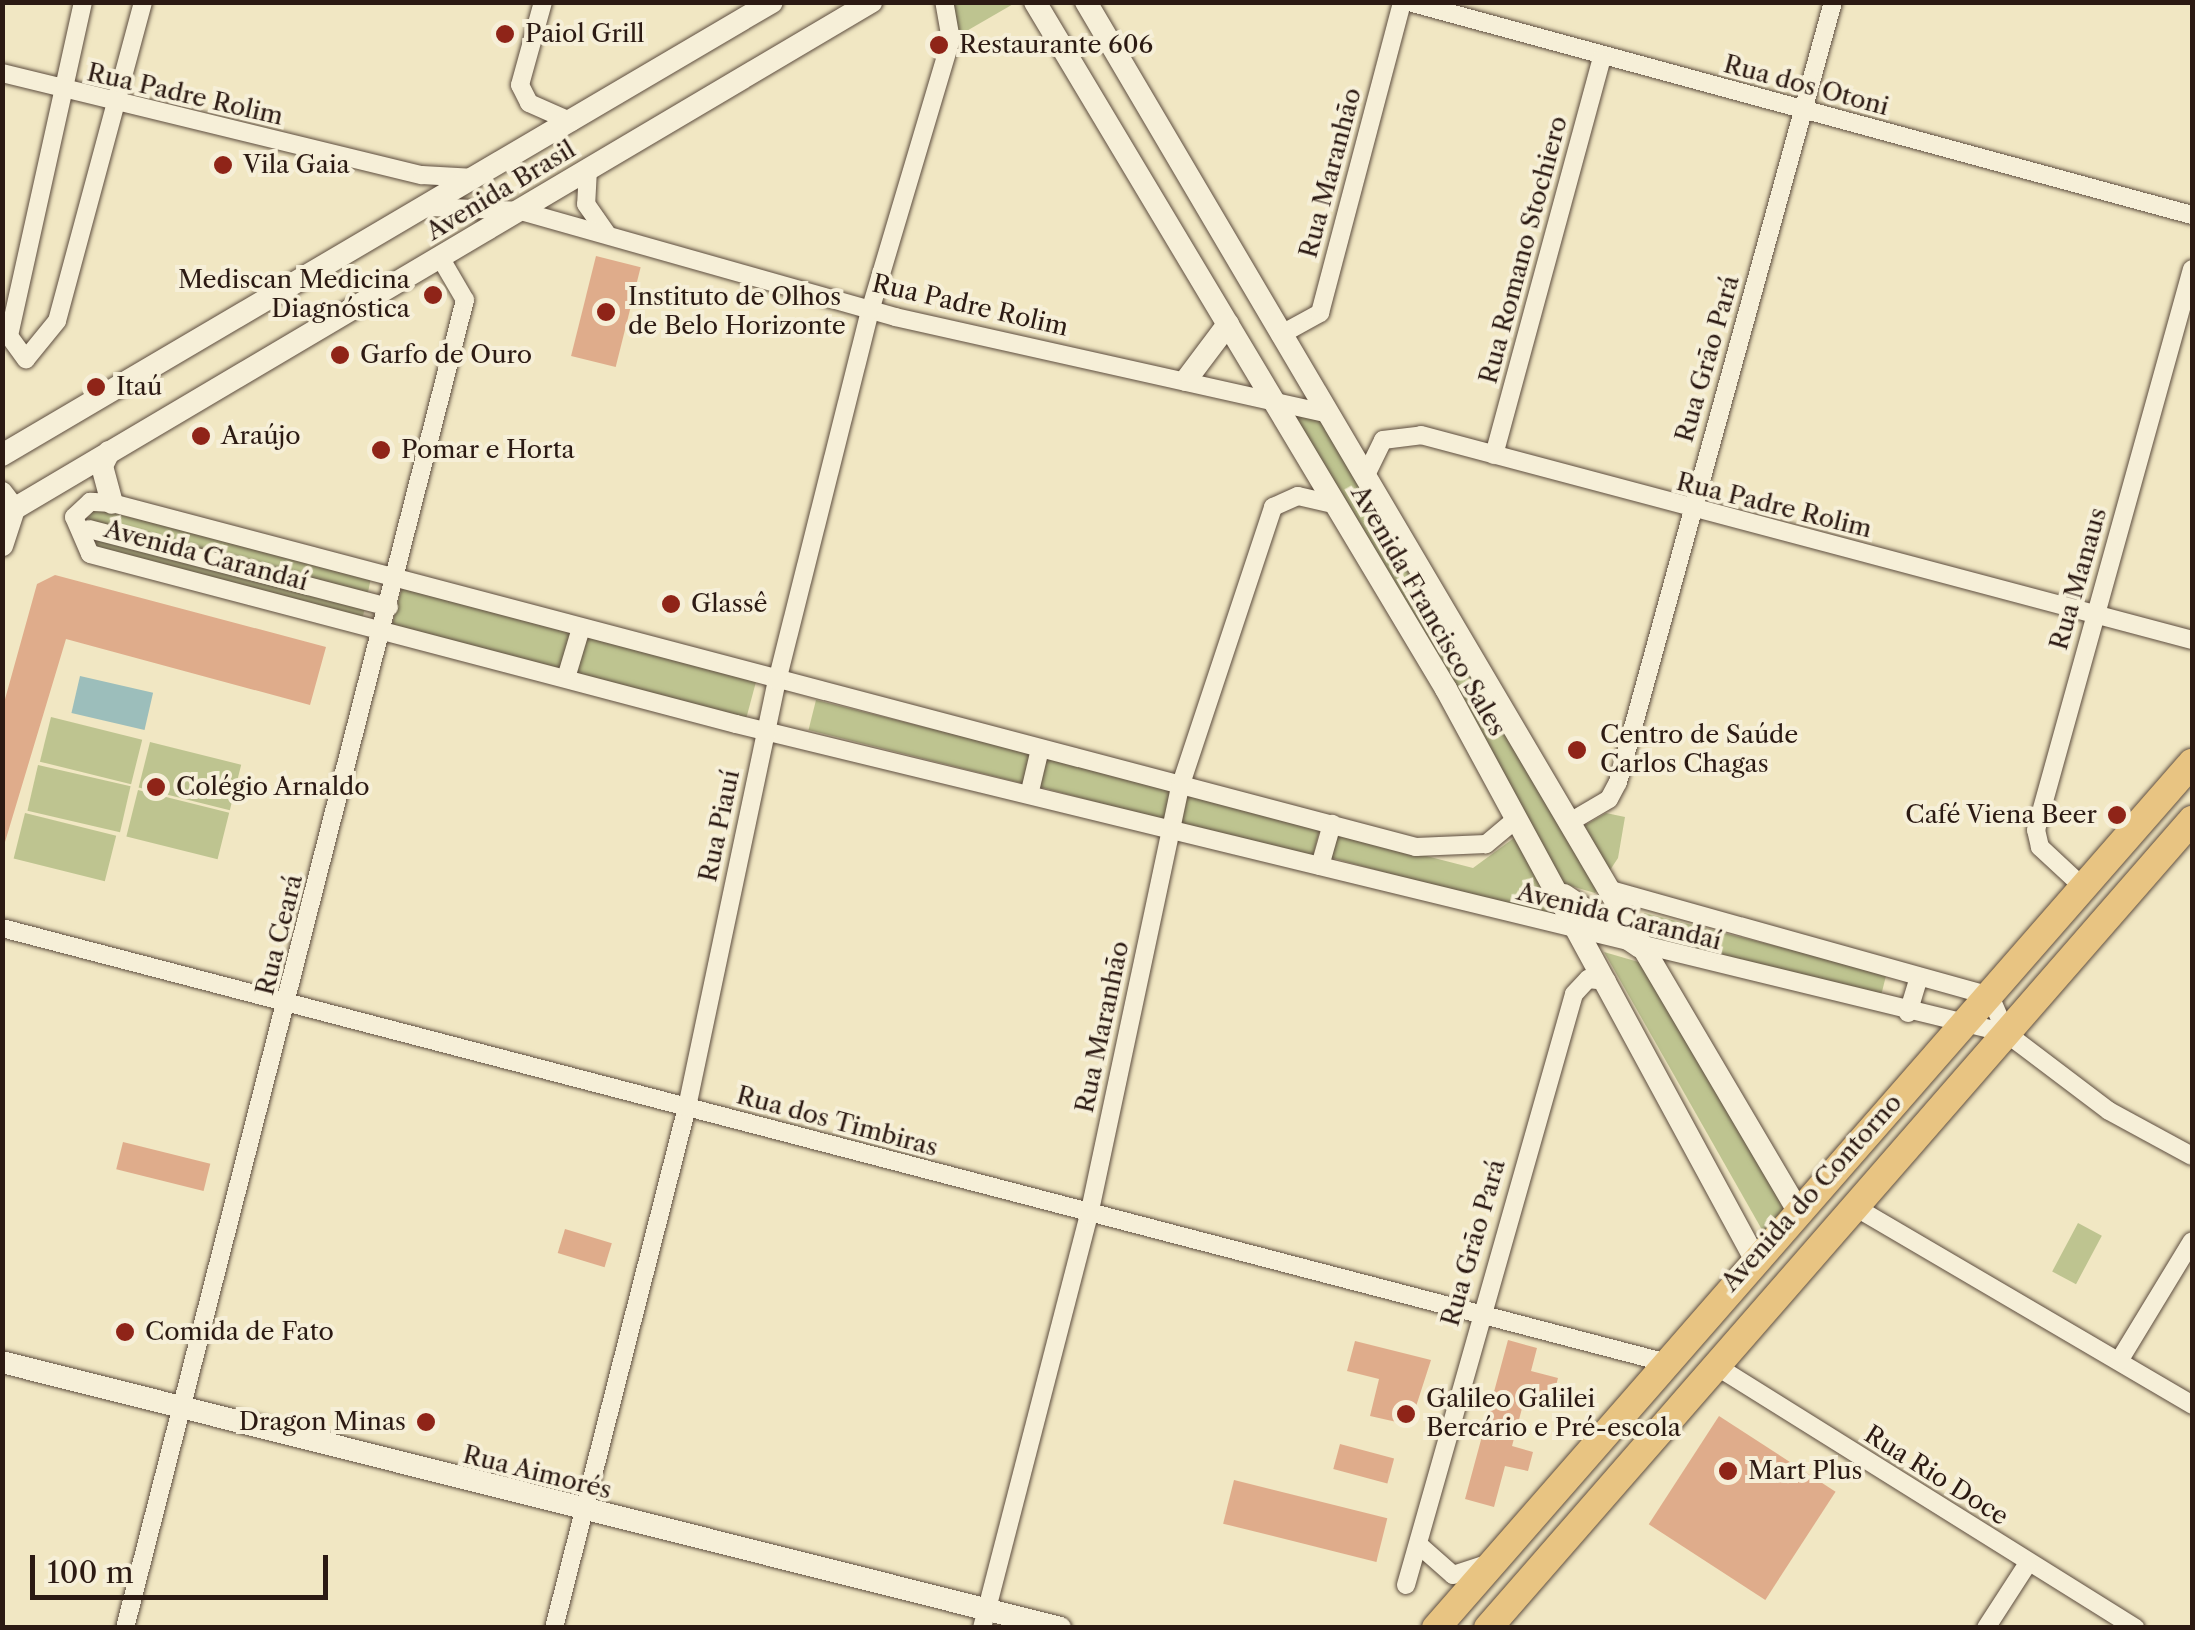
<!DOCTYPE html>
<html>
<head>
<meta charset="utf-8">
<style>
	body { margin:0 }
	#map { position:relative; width:2195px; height:1630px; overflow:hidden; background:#f1e7c3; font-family:"Libre Caslon Text",serif }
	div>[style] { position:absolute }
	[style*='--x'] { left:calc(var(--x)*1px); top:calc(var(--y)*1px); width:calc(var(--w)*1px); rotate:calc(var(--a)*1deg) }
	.green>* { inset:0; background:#bec490; transform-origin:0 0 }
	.water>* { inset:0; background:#9cbebb; transform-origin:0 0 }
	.building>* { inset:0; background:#dfac8b; transform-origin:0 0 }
	.roads { filter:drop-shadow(0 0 2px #5d4d3f) drop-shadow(0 0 2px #5d4d3f) }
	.street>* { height:18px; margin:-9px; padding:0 9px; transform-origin:9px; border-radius:9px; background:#f6efd8 }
	.secondary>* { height:22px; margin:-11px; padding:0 11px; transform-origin:11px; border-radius:11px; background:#f6efd8 }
	.primary>* { height:28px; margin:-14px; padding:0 14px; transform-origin:14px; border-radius:14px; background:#e8c482 }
	.dots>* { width:28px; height:28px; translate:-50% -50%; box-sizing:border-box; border:5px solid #f6efd8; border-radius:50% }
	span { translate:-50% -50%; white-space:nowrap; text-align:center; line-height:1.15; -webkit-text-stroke:8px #f6efd8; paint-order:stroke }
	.poi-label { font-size:25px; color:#2c1a13 }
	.left { translate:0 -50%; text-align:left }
	.right { translate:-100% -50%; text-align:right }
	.street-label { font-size:25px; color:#2c1a13 }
	.frame { position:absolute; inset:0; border:5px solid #2c1a13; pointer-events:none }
	.scale { position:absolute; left:30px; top:1555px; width:298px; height:45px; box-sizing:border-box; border:5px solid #2c1a13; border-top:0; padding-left:12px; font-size:30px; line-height:35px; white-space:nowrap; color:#2c1a13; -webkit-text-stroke:8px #f6efd8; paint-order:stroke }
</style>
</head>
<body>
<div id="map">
	<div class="green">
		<div style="clip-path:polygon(937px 3px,1015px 3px,951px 40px)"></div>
		<div style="clip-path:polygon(1289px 412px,1323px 421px,1568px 835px,1606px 813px,1625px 817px,1618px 858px,1595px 893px,1564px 884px)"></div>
		<div style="clip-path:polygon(94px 509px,372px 573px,362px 621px,93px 549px,82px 529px)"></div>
		<div style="left:402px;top:588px;width:176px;height:38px;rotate:15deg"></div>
		<div style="left:584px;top:636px;width:178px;height:39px;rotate:15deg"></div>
		<div style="left:816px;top:700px;width:221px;height:31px;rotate:14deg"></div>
		<div style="left:51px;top:717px;width:94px;height:46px;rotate:14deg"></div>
		<div style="left:150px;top:742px;width:94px;height:47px;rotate:14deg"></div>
		<div style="left:1044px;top:757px;width:133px;height:30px;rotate:15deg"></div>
		<div style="left:38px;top:765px;width:95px;height:47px;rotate:13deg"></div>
		<div style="left:138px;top:790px;width:94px;height:48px;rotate:14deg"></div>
		<div style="left:1185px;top:795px;width:139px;height:29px;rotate:14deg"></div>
		<div style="left:25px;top:813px;width:94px;height:47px;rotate:14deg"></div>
		<div style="clip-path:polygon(1337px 833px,1473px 868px,1514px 838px,1560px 921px,1329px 857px)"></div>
		<div style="left:1644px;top:913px;width:250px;height:25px;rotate:14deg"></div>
		<div style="clip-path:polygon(1604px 952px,1642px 963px,1784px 1209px,1765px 1235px)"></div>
		<div style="left:2078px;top:1223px;width:27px;height:55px;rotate:28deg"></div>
	</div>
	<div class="water">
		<div style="left:80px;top:676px;width:75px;height:38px;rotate:13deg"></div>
	</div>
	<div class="building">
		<div style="left:596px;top:256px;width:46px;height:103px;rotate:14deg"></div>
		<div style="clip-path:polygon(55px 575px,326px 647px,310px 705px,66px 639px,2px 852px,2px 710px,37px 584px)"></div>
		<div style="left:123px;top:1142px;width:90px;height:28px;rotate:14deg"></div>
		<div style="left:565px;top:1229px;width:49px;height:25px;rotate:17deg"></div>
		<div style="clip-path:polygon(1508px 1340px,1537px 1348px,1531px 1371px,1558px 1378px,1551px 1404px,1525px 1397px,1512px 1446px,1533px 1452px,1528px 1471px,1505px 1466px,1494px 1507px,1465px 1499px)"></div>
		<div style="clip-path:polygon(1355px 1341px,1431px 1360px,1410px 1425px,1370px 1416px,1379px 1379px,1347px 1371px)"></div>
		<div style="left:1719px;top:1416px;width:139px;height:129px;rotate:33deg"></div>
		<div style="left:1340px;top:1444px;width:56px;height:26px;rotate:15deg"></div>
		<div style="left:1234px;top:1480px;width:158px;height:45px;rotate:14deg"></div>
	</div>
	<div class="roads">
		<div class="street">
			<div style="--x:83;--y:2;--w:342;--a:102.5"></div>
			<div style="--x:9;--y:336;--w:29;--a:54"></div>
			<div style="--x:26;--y:359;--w:49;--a:-50.8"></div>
			<div style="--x:57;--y:321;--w:330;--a:-74.9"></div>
			<div style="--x:543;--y:2;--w:86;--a:105.5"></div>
			<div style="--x:520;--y:85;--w:20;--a:63"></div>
			<div style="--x:529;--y:103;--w:47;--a:23.8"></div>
			<div style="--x:1409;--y:2;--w:811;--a:15.22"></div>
			<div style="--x:2;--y:73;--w:432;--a:13.7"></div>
			<div style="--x:422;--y:175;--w:53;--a:3.2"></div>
			<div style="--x:588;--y:169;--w:35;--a:93"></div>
			<div style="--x:586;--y:204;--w:35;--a:55"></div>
			<div style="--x:427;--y:207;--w:94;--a:2.4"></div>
			<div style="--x:521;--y:211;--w:389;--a:15.8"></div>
			<div style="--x:895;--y:317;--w:445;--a:12.6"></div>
			<div style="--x:1280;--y:335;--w:46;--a:-28.8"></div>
			<div style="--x:1320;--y:313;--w:322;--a:-75.2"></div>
			<div style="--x:1494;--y:455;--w:411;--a:-74.8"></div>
			<div style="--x:1366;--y:475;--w:39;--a:-64"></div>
			<div style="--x:1383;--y:440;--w:38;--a:-7"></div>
			<div style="--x:1421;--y:435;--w:798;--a:14.89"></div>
			<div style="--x:89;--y:529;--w:310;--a:14.6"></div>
			<div style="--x:566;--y:678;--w:52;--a:-73.3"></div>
			<div style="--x:1030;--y:791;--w:43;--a:-76.6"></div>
			<div style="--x:1515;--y:820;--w:38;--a:140"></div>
			<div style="--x:1486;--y:844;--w:70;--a:177.5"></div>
			<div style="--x:1416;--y:847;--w:1349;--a:-165.22"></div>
			<div style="--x:112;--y:503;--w:22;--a:-177"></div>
			<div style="--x:90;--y:502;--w:22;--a:137"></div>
			<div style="--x:74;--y:517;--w:40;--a:66.6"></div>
			<div style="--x:90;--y:554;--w:668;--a:14.74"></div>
			<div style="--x:736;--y:724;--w:1307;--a:13.67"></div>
			<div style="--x:2006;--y:1033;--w:129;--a:37.1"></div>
			<div style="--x:2109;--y:1111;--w:94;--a:28.5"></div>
			<div style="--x:1570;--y:822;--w:45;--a:-30.5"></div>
			<div style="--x:1609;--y:799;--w:19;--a:-62"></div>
			<div style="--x:1618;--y:782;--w:809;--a:-74.59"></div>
			<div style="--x:1320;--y:866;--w:44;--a:-74.1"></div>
			<div style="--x:2083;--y:887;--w:59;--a:-137.1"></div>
			<div style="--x:2040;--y:847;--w:17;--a:-103"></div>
			<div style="--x:2036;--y:830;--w:582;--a:-74.46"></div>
			<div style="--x:1607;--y:889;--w:398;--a:15.6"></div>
			<div style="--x:1990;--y:996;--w:40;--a:66.6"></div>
			<div style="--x:2;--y:928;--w:1714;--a:14.64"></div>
			<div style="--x:1908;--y:1013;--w:38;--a:-73"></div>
			<div style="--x:1855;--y:1207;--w:391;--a:30.4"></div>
			<div style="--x:2119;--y:1361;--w:140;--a:-58.7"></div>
			<div style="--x:1713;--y:1364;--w:498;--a:32"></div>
			<div style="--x:1419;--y:1545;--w:45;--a:41.4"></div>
			<div style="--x:1453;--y:1575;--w:36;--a:-18"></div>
			<div style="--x:1406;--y:1585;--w:614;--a:-74.13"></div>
			<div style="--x:1574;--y:994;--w:21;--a:-47"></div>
			<div style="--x:1588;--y:979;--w:19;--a:6"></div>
			<div style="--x:125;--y:1628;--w:1371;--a:-75.64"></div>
			<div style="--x:465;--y:300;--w:48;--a:-120.3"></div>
			<div style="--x:554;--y:1628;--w:538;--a:-75.68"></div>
			<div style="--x:687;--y:1107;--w:435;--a:-78.1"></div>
			<div style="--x:777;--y:681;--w:382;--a:-75.9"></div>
			<div style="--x:870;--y:311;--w:283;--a:-73.4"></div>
			<div style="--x:951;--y:40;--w:39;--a:-100"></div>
			<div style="--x:982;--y:1628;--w:427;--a:-75.5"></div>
			<div style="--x:1089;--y:1215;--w:438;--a:-78"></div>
			<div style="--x:1180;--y:787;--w:295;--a:-71.6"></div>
			<div style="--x:1273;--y:507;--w:27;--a:-24"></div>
			<div style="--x:1298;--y:496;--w:39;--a:13"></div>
			<div style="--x:1986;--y:1628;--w:77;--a:-57.1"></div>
		</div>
		<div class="secondary">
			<div style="--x:1035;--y:2;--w:801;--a:59.11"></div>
			<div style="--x:1446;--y:689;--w:646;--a:61.53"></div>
			<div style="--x:1086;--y:2;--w:1401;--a:59.5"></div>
			<div style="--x:1186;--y:380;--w:70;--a:-53.1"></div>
			<div style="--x:109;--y:452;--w:16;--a:117"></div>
			<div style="--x:102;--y:466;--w:38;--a:75"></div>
			<div style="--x:2;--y:455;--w:893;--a:-30.47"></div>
			<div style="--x:2;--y:493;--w:20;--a:53"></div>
			<div style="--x:14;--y:509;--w:38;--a:108"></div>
			<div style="--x:2;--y:516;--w:1010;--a:-30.6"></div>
			<div style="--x:1564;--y:895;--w:92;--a:34.4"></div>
			<div style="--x:2;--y:1362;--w:1091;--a:14.11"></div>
		</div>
		<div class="primary">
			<div style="--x:1436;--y:1628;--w:1149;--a:-48.85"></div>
			<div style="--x:1488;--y:1628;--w:1072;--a:-48.93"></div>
		</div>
	</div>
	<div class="dots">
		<div style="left:505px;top:34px;background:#8f2418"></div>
		<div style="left:939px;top:45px;background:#8f2418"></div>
		<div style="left:223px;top:165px;background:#8f2418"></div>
		<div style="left:433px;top:295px;background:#8f2418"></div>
		<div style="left:606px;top:312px;background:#8f2418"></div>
		<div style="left:340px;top:355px;background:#8f2418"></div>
		<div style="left:96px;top:387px;background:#8f2418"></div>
		<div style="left:201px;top:436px;background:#8f2418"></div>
		<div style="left:381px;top:450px;background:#8f2418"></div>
		<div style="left:671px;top:604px;background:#8f2418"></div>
		<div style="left:1577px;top:750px;background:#8f2418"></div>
		<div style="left:156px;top:787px;background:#8f2418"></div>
		<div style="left:2117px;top:815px;background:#8f2418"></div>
		<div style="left:125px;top:1332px;background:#8f2418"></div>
		<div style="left:1406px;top:1414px;background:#8f2418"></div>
		<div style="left:426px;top:1422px;background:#8f2418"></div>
		<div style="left:1728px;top:1471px;background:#8f2418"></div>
	</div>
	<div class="poi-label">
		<span class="left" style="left:525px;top:34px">Paiol Grill</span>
		<span class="left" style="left:959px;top:45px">Restaurante 606</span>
		<span class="left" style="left:243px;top:165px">Vila Gaia</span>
		<span class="right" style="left:410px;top:295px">Mediscan Medicina<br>Diagnóstica</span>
		<span class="left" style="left:628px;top:312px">Instituto de Olhos<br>de Belo Horizonte</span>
		<span class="left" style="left:360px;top:355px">Garfo de Ouro</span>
		<span class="left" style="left:116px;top:387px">Itaú</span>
		<span class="left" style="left:221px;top:436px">Araújo</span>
		<span class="left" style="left:401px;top:450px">Pomar e Horta</span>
		<span class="left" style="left:691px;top:604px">Glassê</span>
		<span class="left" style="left:1600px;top:750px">Centro de Saúde<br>Carlos Chagas</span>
		<span class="left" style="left:176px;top:787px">Colégio Arnaldo</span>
		<span class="right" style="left:2097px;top:815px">Café Viena Beer</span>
		<span class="left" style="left:145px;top:1332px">Comida de Fato</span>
		<span class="left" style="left:1426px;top:1414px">Galileo Galilei<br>Bercário e Pré-escola</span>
		<span class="right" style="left:406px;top:1422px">Dragon Minas</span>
		<span class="left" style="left:1748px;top:1471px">Mart Plus</span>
	</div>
	<div class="street-label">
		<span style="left:1806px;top:86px;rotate:15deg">Rua dos Otoni</span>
		<span style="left:185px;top:95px;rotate:13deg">Rua Padre Rolim</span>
		<span style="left:1331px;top:173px;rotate:-75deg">Rua Maranhão</span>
		<span style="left:501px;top:191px;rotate:-31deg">Avenida Brasil</span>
		<span style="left:1524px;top:250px;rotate:-75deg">Rua Romano Stochiero</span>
		<span style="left:970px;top:306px;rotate:13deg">Rua Padre Rolim</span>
		<span style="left:1708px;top:359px;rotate:-74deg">Rua Grão Pará</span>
		<span style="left:1774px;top:506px;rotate:14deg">Rua Padre Rolim</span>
		<span style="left:206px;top:556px;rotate:15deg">Avenida Carandaí</span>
		<span style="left:2079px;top:579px;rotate:-74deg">Rua Manaus</span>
		<span style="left:1428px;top:611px;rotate:60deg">Avenida Francisco Sales</span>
		<span style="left:720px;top:826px;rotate:-78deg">Rua Piauí</span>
		<span style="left:1619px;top:917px;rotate:14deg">Avenida Carandaí</span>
		<span style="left:280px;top:935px;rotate:-76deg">Rua Ceará</span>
		<span style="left:1103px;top:1027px;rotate:-78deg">Rua Maranhão</span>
		<span style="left:837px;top:1122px;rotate:15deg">Rua dos Timbiras</span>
		<span style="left:1812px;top:1193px;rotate:-48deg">Avenida do Contorno</span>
		<span style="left:1474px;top:1243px;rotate:-74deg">Rua Grão Pará</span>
		<span style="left:537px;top:1473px;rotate:14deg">Rua Aimorés</span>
		<span style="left:1936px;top:1476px;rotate:32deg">Rua Rio Doce</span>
	</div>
	<div class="frame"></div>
	<div class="scale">100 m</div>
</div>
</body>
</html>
